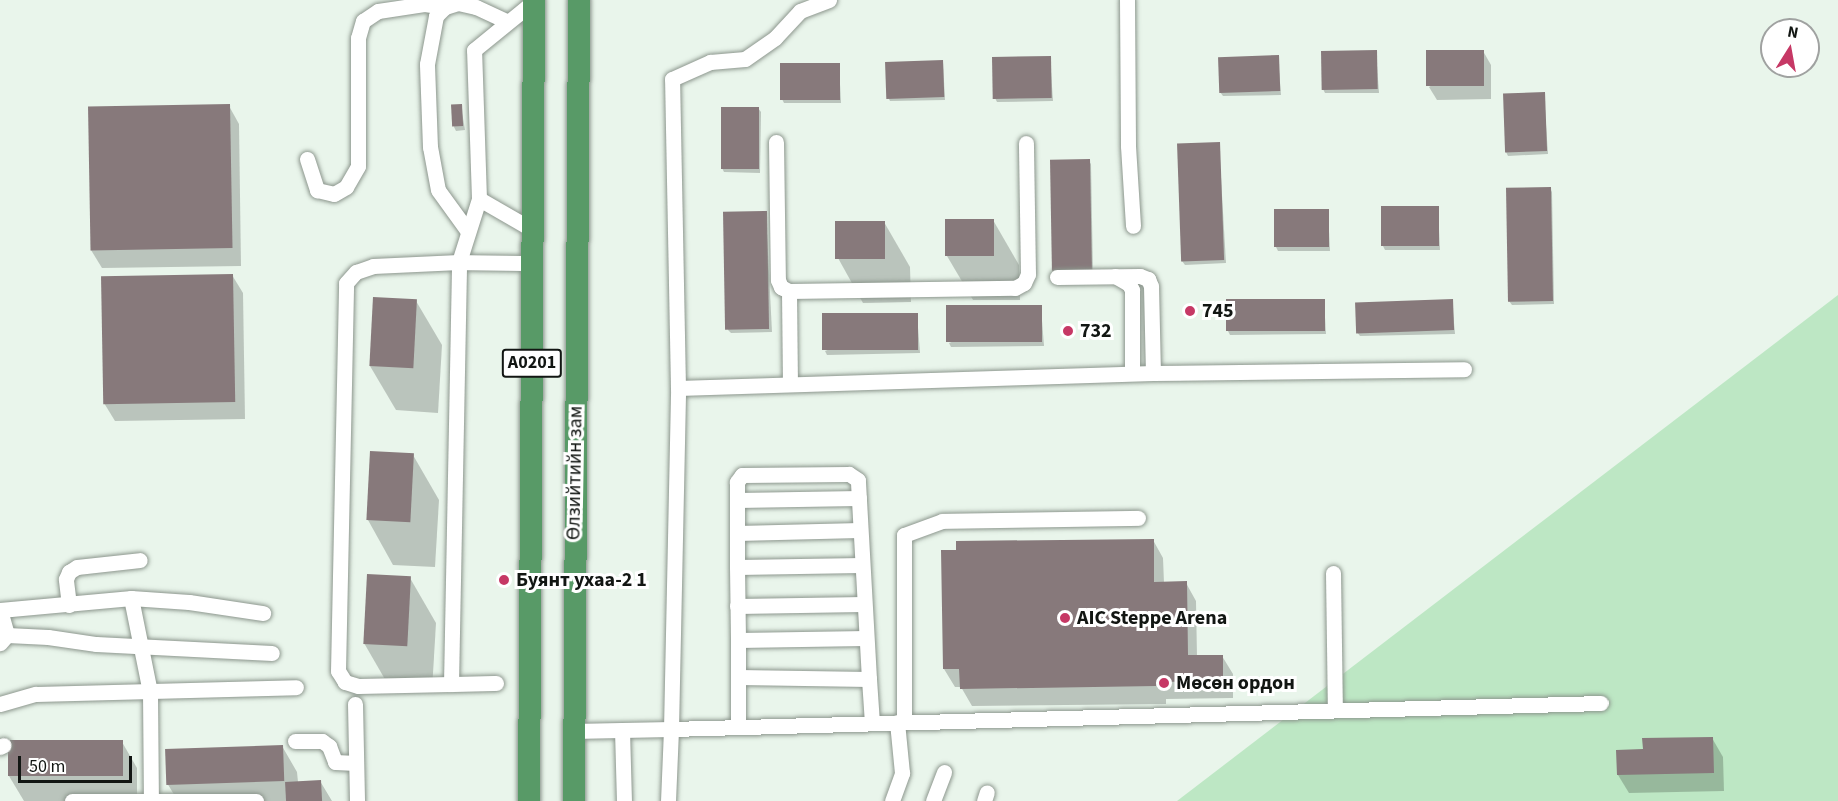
<!DOCTYPE html>
<html>
<head>
<meta charset="utf-8">
<style>
	body { margin:0 }
	#map { position:relative; width:1838px; height:801px; overflow:hidden; background:#e9f5eb; font-family:"Source Sans 3",sans-serif }
	div>[style] { position:absolute }
	[style*='--x'] { left:calc(var(--x)*1px); top:calc(var(--y)*1px); width:calc(var(--w)*1px); rotate:calc(var(--a)*1deg) }
	.green>* { inset:0; background:#bde7c4 }
	.shadow>* { inset:0; background:#0003 }
	.building>* { inset:0; background:#87797b; transform-origin:0 0 }
	.roads { filter:drop-shadow(0 0 2px #8c968d) drop-shadow(0 0 2px #8c968d) }
	.minor>* { height:15px; margin:-7.5px; padding:0 7.5px; transform-origin:7.5px; border-radius:7.5px; background:#fff }
	.highway>* { height:22px; margin:-11px; padding:0 11px; transform-origin:11px; border-radius:11px; background:#589a67 }
	.dots>* { width:16px; height:16px; translate:-50% -50%; box-sizing:border-box; border:3px solid #fff; border-radius:50% }
	span { translate:-50% -50%; white-space:nowrap; text-align:center; line-height:1.15; -webkit-text-stroke:6px #fff; paint-order:stroke }
	.shield-label span { padding:2px 4px; background:#fff; border:2px solid; border-radius:4px; -webkit-text-stroke-width:0 }
	.shield-label { font-size:18px; color:#121613; font-weight:700 }
	.poi-label { font-size:20px; color:#121613; font-weight:700 }
	.left { translate:0 -50%; text-align:left }
	.street-label { font-size:20px; color:#121613 }
	.north { position:absolute; left:1760px; top:18px; width:60px; height:60px; box-sizing:border-box; background:#fff; border:2px solid #a0a2a1; border-radius:50%; rotate:11deg; font-size:16px; font-weight:700; line-height:24px; text-align:center; color:#121613 }
	.north::after { content:''; display:block; margin:auto; width:21px; height:27px; background:#c63865; clip-path:polygon(50% 0,100% 100%,50% 72%,0 100%) }
	.scale { position:absolute; left:18px; top:756px; width:114px; height:27px; box-sizing:border-box; border:3px solid #121613; border-top:0; padding-left:8px; font-size:18px; line-height:21px; white-space:nowrap; color:#121613; -webkit-text-stroke:4px #fff; paint-order:stroke }
</style>
</head>
<body>
<div id="map">
	<div class="green">
		<div style="clip-path:polygon(1838px 295px,1838px 801px,1177px 801px)"></div>
	</div>
	<div class="shadow">
		<div style="clip-path:polygon(1483px 51px,1491px 65px,1491px 99px,1437px 100px,1429px 87px)"></div>
		<div style="clip-path:polygon(1376px 52px,1379px 93px,1325px 93px,1323px 89px)"></div>
		<div style="clip-path:polygon(1050px 57px,1053px 101px,997px 102px,995px 98px)"></div>
		<div style="clip-path:polygon(1278px 57px,1281px 95px,1223px 96px,1220px 92px)"></div>
		<div style="clip-path:polygon(943px 62px,945px 100px,890px 101px,888px 97px)"></div>
		<div style="clip-path:polygon(839px 64px,841px 103px,784px 103px,782px 99px)"></div>
		<div style="clip-path:polygon(1544px 94px,1548px 154px,1508px 156px,1506px 152px)"></div>
		<div style="clip-path:polygon(229px 106px,239px 124px,241px 266px,102px 268px,91px 250px)"></div>
		<div style="clip-path:polygon(461px 106px,465px 130px,456px 131px,454px 127px)"></div>
		<div style="clip-path:polygon(758px 108px,761px 112px,760px 173px,724px 172px,722px 168px)"></div>
		<div style="clip-path:polygon(1219px 144px,1226px 263px,1185px 265px,1182px 261px)"></div>
		<div style="clip-path:polygon(1089px 161px,1091px 164px,1093px 274px,1056px 274px)"></div>
		<div style="clip-path:polygon(1550px 188px,1552px 192px,1554px 304px,1512px 305px,1509px 301px)"></div>
		<div style="clip-path:polygon(1438px 208px,1440px 250px,1385px 250px,1383px 246px)"></div>
		<div style="clip-path:polygon(1328px 210px,1330px 251px,1278px 251px,1276px 247px)"></div>
		<div style="clip-path:polygon(766px 213px,772px 332px,731px 333px,728px 330px)"></div>
		<div style="clip-path:polygon(993px 220px,1019px 265px,1020px 300px,973px 300px,947px 256px)"></div>
		<div style="clip-path:polygon(884px 222px,910px 267px,911px 302px,863px 303px,838px 258px)"></div>
		<div style="clip-path:polygon(232px 275px,243px 293px,245px 419px,115px 421px,104px 403px)"></div>
		<div style="clip-path:polygon(1324px 300px,1326px 334px,1230px 335px,1228px 331px)"></div>
		<div style="clip-path:polygon(1452px 300px,1455px 334px,1360px 336px,1357px 332px)"></div>
		<div style="clip-path:polygon(416px 301px,442px 345px,438px 413px,396px 410px,370px 366px)"></div>
		<div style="clip-path:polygon(1041px 307px,1044px 346px,951px 347px,949px 343px)"></div>
		<div style="clip-path:polygon(917px 314px,920px 353px,827px 355px,825px 351px)"></div>
		<div style="clip-path:polygon(413px 455px,439px 500px,435px 567px,393px 565px,368px 520px)"></div>
		<div style="clip-path:polygon(1153px 540px,1163px 558px,1164px 583px,1186px 583px,1196px 601px,1197px 657px,1222px 656px,1233px 674px,1233px 698px,1166px 699px,1166px 704px,972px 706px,961px 687px,955px 687px,944px 669px)"></div>
		<div style="clip-path:polygon(410px 578px,436px 623px,432px 690px,390px 688px,364px 643px)"></div>
		<div style="clip-path:polygon(1712px 738px,1723px 757px,1724px 791px,1629px 793px,1618px 775px,1644px 751px)"></div>
		<div style="clip-path:polygon(122px 742px,137px 768px,137px 801px,24px 801px,9px 776px)"></div>
		<div style="clip-path:polygon(282px 746px,297px 772px,298px 782px,320px 781px,332px 801px,178px 801px,167px 783px)"></div>
	</div>
	<div class="building">
		<div style="left:1377px;top:50px;width:39px;height:56px;rotate:89deg"></div>
		<div style="left:1484px;top:50px;width:36px;height:58px;rotate:90deg"></div>
		<div style="left:1279px;top:55px;width:36px;height:61px;rotate:88deg"></div>
		<div style="left:1051px;top:56px;width:42px;height:59px;rotate:89deg"></div>
		<div style="left:943px;top:60px;width:37px;height:58px;rotate:88deg"></div>
		<div style="left:780px;top:63px;width:60px;height:37px"></div>
		<div style="left:1545px;top:92px;width:59px;height:42px;rotate:88deg"></div>
		<div style="left:230px;top:104px;width:144px;height:142px;rotate:89deg"></div>
		<div style="left:462px;top:104px;width:22px;height:11px;rotate:87deg"></div>
		<div style="left:721px;top:107px;width:38px;height:62px"></div>
		<div style="left:1220px;top:142px;width:118px;height:43px;rotate:88deg"></div>
		<div style="left:1090px;top:159px;width:111px;height:40px;rotate:89deg"></div>
		<div style="left:1551px;top:187px;width:114px;height:45px;rotate:89deg"></div>
		<div style="left:1381px;top:206px;width:58px;height:40px"></div>
		<div style="left:1274px;top:209px;width:55px;height:38px"></div>
		<div style="left:767px;top:211px;width:118px;height:44px;rotate:89deg"></div>
		<div style="left:945px;top:219px;width:49px;height:37px"></div>
		<div style="left:835px;top:221px;width:50px;height:38px"></div>
		<div style="left:233px;top:274px;width:128px;height:132px;rotate:89deg"></div>
		<div style="left:373px;top:297px;width:44px;height:69px;rotate:3deg"></div>
		<div style="left:1226px;top:299px;width:99px;height:32px"></div>
		<div style="left:1453px;top:299px;width:31px;height:98px;rotate:88deg"></div>
		<div style="left:1042px;top:305px;width:37px;height:96px;rotate:90deg"></div>
		<div style="left:918px;top:313px;width:37px;height:96px;rotate:90deg"></div>
		<div style="left:370px;top:451px;width:44px;height:69px;rotate:3deg"></div>
		<div style="clip-path:polygon(1154px 539px,1154px 582px,1187px 581px,1188px 655px,1223px 655px,1223px 681px,1156px 682px,1156px 686px,960px 689px,959px 669px,943px 669px,941px 550px,956px 550px,956px 541px)"></div>
		<div style="left:367px;top:574px;width:44px;height:70px;rotate:3deg"></div>
		<div style="clip-path:polygon(1713px 737px,1714px 773px,1617px 775px,1616px 750px,1643px 749px,1642px 738px)"></div>
		<div style="left:8px;top:740px;width:115px;height:36px"></div>
		<div style="left:283px;top:745px;width:36px;height:118px;rotate:88deg"></div>
		<div style="left:321px;top:780px;width:21px;height:36px;rotate:87deg"></div>
	</div>
	<div class="roads">
		<div class="minor">
			<div style="--x:1127;--y:0;--w:146;--a:89.6"></div>
			<div style="--x:1128;--y:146;--w:80;--a:86.4"></div>
			<div style="--x:776;--y:142;--w:138;--a:89.2"></div>
			<div style="--x:778;--y:280;--w:8;--a:67"></div>
			<div style="--x:781;--y:287;--w:9;--a:27"></div>
			<div style="--x:789;--y:291;--w:226;--a:-0.8"></div>
			<div style="--x:1015;--y:288;--w:10;--a:-29"></div>
			<div style="--x:1024;--y:283;--w:10;--a:-66"></div>
			<div style="--x:1028;--y:274;--w:131;--a:-90.9"></div>
			<div style="--x:307;--y:159;--w:33;--a:72"></div>
			<div style="--x:317;--y:190;--w:17;--a:13"></div>
			<div style="--x:334;--y:194;--w:14;--a:-30"></div>
			<div style="--x:346;--y:187;--w:24;--a:-60"></div>
			<div style="--x:358;--y:166;--w:128;--a:-90"></div>
			<div style="--x:358;--y:38;--w:18;--a:-74"></div>
			<div style="--x:363;--y:21;--w:18;--a:-34"></div>
			<div style="--x:378;--y:11;--w:48;--a:-8.5"></div>
			<div style="--x:425;--y:4;--w:20;--a:9"></div>
			<div style="--x:467;--y:230;--w:49;--a:-125.9"></div>
			<div style="--x:438;--y:190;--w:44;--a:-100.5"></div>
			<div style="--x:430;--y:147;--w:83;--a:-92.1"></div>
			<div style="--x:427;--y:64;--w:49;--a:-79.4"></div>
			<div style="--x:436;--y:16;--w:13;--a:-45"></div>
			<div style="--x:445;--y:7;--w:14;--a:-17"></div>
			<div style="--x:458;--y:3;--w:18;--a:13"></div>
			<div style="--x:476;--y:7;--w:35;--a:25"></div>
			<div style="--x:533;--y:230;--w:62;--a:-150.1"></div>
			<div style="--x:479;--y:199;--w:149;--a:-91.9"></div>
			<div style="--x:474;--y:50;--w:77;--a:-39.2"></div>
			<div style="--x:1115;--y:276;--w:16;--a:30"></div>
			<div style="--x:1129;--y:284;--w:7;--a:63"></div>
			<div style="--x:1132;--y:290;--w:83;--a:90"></div>
			<div style="--x:1057;--y:277;--w:83;--a:-0.7"></div>
			<div style="--x:1140;--y:276;--w:9;--a:21"></div>
			<div style="--x:1148;--y:279;--w:8;--a:67"></div>
			<div style="--x:1151;--y:286;--w:87;--a:88.7"></div>
			<div style="--x:789;--y:291;--w:93;--a:89.4"></div>
			<div style="--x:678;--y:388;--w:309;--a:-91.1"></div>
			<div style="--x:672;--y:79;--w:42;--a:-24.1"></div>
			<div style="--x:710;--y:62;--w:35;--a:-5"></div>
			<div style="--x:745;--y:59;--w:37;--a:-35"></div>
			<div style="--x:775;--y:38;--w:37;--a:-47"></div>
			<div style="--x:800;--y:11;--w:31;--a:-21"></div>
			<div style="--x:737;--y:500;--w:122;--a:-0.9"></div>
			<div style="--x:737;--y:533;--w:123;--a:-1.4"></div>
			<div style="--x:737;--y:567;--w:125;--a:-0.9"></div>
			<div style="--x:1333;--y:573;--w:137;--a:89.2"></div>
			<div style="--x:131;--y:598;--w:96;--a:78.6"></div>
			<div style="--x:150;--y:692;--w:108;--a:89.5"></div>
			<div style="--x:69;--y:605;--w:26;--a:-97"></div>
			<div style="--x:66;--y:579;--w:8;--a:-67"></div>
			<div style="--x:69;--y:572;--w:9;--a:-32"></div>
			<div style="--x:77;--y:567;--w:63;--a:-6.3"></div>
			<div style="--x:737;--y:606;--w:127;--a:-0.9"></div>
			<div style="--x:0;--y:610;--w:132;--a:-5.2"></div>
			<div style="--x:131;--y:598;--w:58;--a:3.9"></div>
			<div style="--x:189;--y:602;--w:75;--a:8.5"></div>
			<div style="--x:0;--y:610;--w:26;--a:74"></div>
			<div style="--x:7;--y:635;--w:11;--a:131"></div>
			<div style="--x:7;--y:635;--w:41;--a:2.8"></div>
			<div style="--x:48;--y:637;--w:49;--a:8.3"></div>
			<div style="--x:96;--y:644;--w:176;--a:2.9"></div>
			<div style="--x:738;--y:640;--w:128;--a:-0.9"></div>
			<div style="--x:738;--y:677;--w:131;--a:0.9"></div>
			<div style="--x:869;--y:679;--w:199;--a:-93.2"></div>
			<div style="--x:858;--y:480;--w:11;--a:-146"></div>
			<div style="--x:849;--y:474;--w:107;--a:179.5"></div>
			<div style="--x:742;--y:475;--w:9;--a:126"></div>
			<div style="--x:737;--y:482;--w:85;--a:90"></div>
			<div style="--x:737;--y:567;--w:73;--a:89.2"></div>
			<div style="--x:738;--y:640;--w:87;--a:90"></div>
			<div style="--x:869;--y:679;--w:44;--a:86.1"></div>
			<div style="--x:496;--y:683;--w:45;--a:178.7"></div>
			<div style="--x:451;--y:684;--w:422;--a:-88.9"></div>
			<div style="--x:459;--y:262;--w:74;--a:0.8"></div>
			<div style="--x:451;--y:684;--w:93;--a:178.8"></div>
			<div style="--x:358;--y:686;--w:14;--a:-163"></div>
			<div style="--x:345;--y:682;--w:13;--a:-122"></div>
			<div style="--x:338;--y:671;--w:388;--a:-88.8"></div>
			<div style="--x:346;--y:283;--w:15;--a:-48"></div>
			<div style="--x:356;--y:272;--w:18;--a:-19"></div>
			<div style="--x:373;--y:266;--w:86;--a:-2.7"></div>
			<div style="--x:459;--y:262;--w:66;--a:-72.4"></div>
			<div style="--x:0;--y:704;--w:37;--a:-16"></div>
			<div style="--x:36;--y:694;--w:260;--a:-1.5"></div>
			<div style="--x:355;--y:704;--w:97;--a:88.8"></div>
			<div style="--x:904;--y:722;--w:187;--a:-90"></div>
			<div style="--x:904;--y:535;--w:40;--a:-20.2"></div>
			<div style="--x:942;--y:521;--w:196;--a:-0.9"></div>
			<div style="--x:622;--y:730;--w:71;--a:88.4"></div>
			<div style="--x:572;--y:731;--w:99;--a:-1.2"></div>
			<div style="--x:671;--y:729;--w:341;--a:-88.8"></div>
			<div style="--x:678;--y:388;--w:475;--a:-1.8"></div>
			<div style="--x:1153;--y:373;--w:311;--a:-0.7"></div>
			<div style="--x:295;--y:741;--w:27;--a:0"></div>
			<div style="--x:322;--y:741;--w:9;--a:36"></div>
			<div style="--x:329;--y:746;--w:17;--a:69"></div>
			<div style="--x:335;--y:762;--w:21;--a:3"></div>
			<div style="--x:0;--y:747;--w:4;--a:-27"></div>
			<div style="--x:72;--y:801;--w:184;--a:0"></div>
			<div style="--x:668;--y:801;--w:72;--a:-87.6"></div>
			<div style="--x:671;--y:729;--w:930;--a:-1.6"></div>
			<div style="--x:892;--y:801;--w:30;--a:-70"></div>
			<div style="--x:902;--y:773;--w:51;--a:-95.6"></div>
			<div style="--x:933;--y:801;--w:31;--a:-69"></div>
			<div style="--x:984;--y:801;--w:9;--a:-72"></div>
		</div>
		<div class="highway">
			<div style="--x:529;--y:801;--w:801;--a:-89.64"></div>
			<div style="--x:574;--y:801;--w:801;--a:-89.64"></div>
		</div>
	</div>
	<div class="dots">
		<div style="left:1190px;top:311px;background:#c63865"></div>
		<div style="left:1068px;top:331px;background:#c63865"></div>
		<div style="left:504px;top:580px;background:#c63865"></div>
		<div style="left:1065px;top:618px;background:#c63865"></div>
		<div style="left:1164px;top:683px;background:#c63865"></div>
	</div>
	<div class="shield-label">
		<span style="left:532px;top:363px">A0201</span>
	</div>
	<div class="poi-label">
		<span class="left" style="left:1202px;top:311px">745</span>
		<span class="left" style="left:1080px;top:331px">732</span>
		<span class="left" style="left:516px;top:580px">Буянт ухаа-2 1</span>
		<span class="left" style="left:1077px;top:618px">AIC Steppe Arena</span>
		<span class="left" style="left:1176px;top:683px">Мөсөн ордон</span>
	</div>
	<div class="street-label">
		<span style="left:575px;top:473px;rotate:-89deg">Өлзийтийн зам</span>
	</div>
	<div class="north">N</div>
	<div class="scale">50 m</div>
</div>
</body>
</html>
